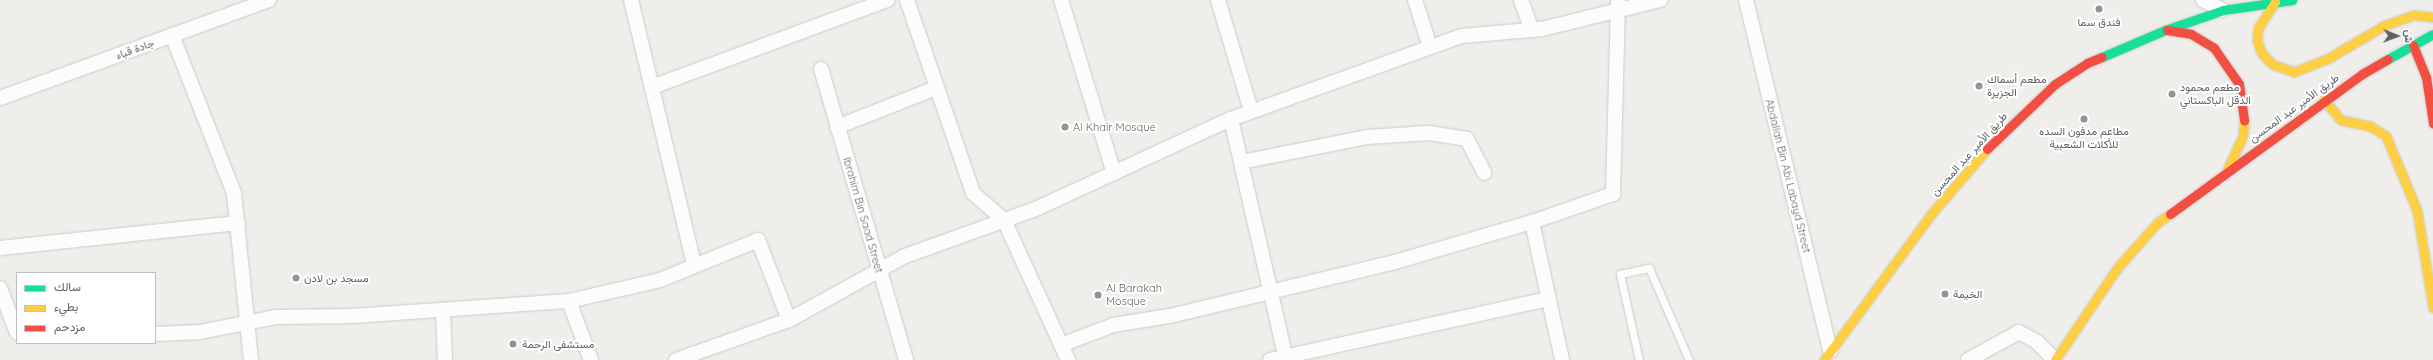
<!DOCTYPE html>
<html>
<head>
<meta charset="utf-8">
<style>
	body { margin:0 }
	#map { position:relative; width:2433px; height:360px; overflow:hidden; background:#efeeea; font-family:Quicksand,Vazirmatn,sans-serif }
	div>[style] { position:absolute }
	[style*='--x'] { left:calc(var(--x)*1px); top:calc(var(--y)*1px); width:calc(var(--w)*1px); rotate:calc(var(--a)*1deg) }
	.roads { filter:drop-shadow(0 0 1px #cbcccc) drop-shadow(0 0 1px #cbcccc) }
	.lane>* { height:7px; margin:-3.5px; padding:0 3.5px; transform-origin:3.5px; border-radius:3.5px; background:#fdfcfc }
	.street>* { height:14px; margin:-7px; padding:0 7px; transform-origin:7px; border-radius:7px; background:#fdfcfc }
	.fast>* { height:9px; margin:-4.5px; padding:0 4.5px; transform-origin:4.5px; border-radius:4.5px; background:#16e098 }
	.slow>* { height:9px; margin:-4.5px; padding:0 4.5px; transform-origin:4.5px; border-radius:4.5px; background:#ffcf43 }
	.jam>* { height:9px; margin:-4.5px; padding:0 4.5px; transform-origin:4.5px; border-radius:4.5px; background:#f24e42 }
	.dots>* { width:11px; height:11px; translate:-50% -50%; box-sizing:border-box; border:2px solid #fff; border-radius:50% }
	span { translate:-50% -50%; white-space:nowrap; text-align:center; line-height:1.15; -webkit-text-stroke:4px #fff; paint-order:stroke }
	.poi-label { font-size:11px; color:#5f6368 }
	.left { translate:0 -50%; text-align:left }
	.street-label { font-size:11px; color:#5f6368 }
	.legend { position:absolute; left:16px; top:272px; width:140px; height:72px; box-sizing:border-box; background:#fff; border:1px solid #bfc1c3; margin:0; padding:5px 7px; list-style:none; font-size:12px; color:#5f6368 }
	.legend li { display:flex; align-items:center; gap:8px; height:20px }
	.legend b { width:20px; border:1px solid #bfc1c3 }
	.north { position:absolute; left:2377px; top:16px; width:40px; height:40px; -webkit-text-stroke:3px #fff; paint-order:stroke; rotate:91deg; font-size:11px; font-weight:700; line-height:16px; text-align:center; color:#5f6368 }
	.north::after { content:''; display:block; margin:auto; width:14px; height:18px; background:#5f6368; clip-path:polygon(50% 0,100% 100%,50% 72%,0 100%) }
</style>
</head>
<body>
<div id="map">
	<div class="roads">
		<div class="lane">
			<div style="--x:1639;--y:360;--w:88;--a:-102.5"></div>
			<div style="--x:1620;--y:274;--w:30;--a:-12"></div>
			<div style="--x:1649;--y:268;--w:100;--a:66.5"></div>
		</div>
		<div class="street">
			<div style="--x:631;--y:0;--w:271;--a:76.6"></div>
			<div style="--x:907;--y:0;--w:204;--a:71.1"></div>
			<div style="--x:973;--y:193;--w:41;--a:41.1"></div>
			<div style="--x:1004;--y:220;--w:154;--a:65.4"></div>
			<div style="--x:1061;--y:0;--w:181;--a:73"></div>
			<div style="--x:1218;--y:0;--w:116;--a:73.4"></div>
			<div style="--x:1415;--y:0;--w:49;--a:72.3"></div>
			<div style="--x:1521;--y:0;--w:32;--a:70"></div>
			<div style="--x:1746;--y:0;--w:361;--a:76.5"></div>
			<div style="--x:2203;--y:0;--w:22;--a:27"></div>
			<div style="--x:172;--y:35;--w:170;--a:68.6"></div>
			<div style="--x:234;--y:193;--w:168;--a:84.2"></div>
			<div style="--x:821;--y:69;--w:303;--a:73.7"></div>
			<div style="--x:652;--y:87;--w:251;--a:-20.3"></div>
			<div style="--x:0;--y:98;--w:286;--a:-20"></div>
			<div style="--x:1231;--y:119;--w:247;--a:77.1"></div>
			<div style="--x:837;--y:127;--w:106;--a:-21.5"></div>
			<div style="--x:1241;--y:162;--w:128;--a:-11.2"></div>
			<div style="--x:1367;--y:137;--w:62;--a:-3.7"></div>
			<div style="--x:1429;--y:133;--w:38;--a:9"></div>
			<div style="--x:1467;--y:139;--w:38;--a:63"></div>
			<div style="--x:1532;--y:222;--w:141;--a:77.7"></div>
			<div style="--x:0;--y:248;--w:239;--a:-6"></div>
			<div style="--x:0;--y:288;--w:48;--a:69.3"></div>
			<div style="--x:569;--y:301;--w:63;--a:69.6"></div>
			<div style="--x:443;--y:311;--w:49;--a:87.7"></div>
			<div style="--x:155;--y:334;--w:45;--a:-2.5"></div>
			<div style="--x:200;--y:332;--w:77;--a:-11.2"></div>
			<div style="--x:276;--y:317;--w:77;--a:-0.7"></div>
			<div style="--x:353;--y:316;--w:217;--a:-4"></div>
			<div style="--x:569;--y:301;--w:93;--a:-13"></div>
			<div style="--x:660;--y:280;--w:106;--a:-22.2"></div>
			<div style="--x:758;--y:240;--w:86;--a:68.8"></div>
			<div style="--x:1061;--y:345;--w:56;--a:-21"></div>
			<div style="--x:1113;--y:325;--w:58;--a:-9"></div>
			<div style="--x:1170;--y:316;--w:231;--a:-13.5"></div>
			<div style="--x:1395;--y:262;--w:143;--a:-16.3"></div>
			<div style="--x:1532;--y:222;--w:86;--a:-19.1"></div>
			<div style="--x:1613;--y:194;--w:194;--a:-88.5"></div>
			<div style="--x:676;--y:360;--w:120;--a:-19.5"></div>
			<div style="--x:789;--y:320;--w:132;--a:-28.9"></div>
			<div style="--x:905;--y:256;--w:141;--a:-19.8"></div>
			<div style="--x:1038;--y:208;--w:213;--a:-24.8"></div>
			<div style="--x:1231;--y:119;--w:245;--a:-19.8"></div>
			<div style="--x:1462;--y:36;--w:80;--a:-5"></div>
			<div style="--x:1542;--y:29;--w:122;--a:-13.8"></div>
			<div style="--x:1270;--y:360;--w:285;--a:-12.4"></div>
			<div style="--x:1968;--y:360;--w:58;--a:-28.8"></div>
			<div style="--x:2019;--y:332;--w:21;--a:29"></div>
			<div style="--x:2037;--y:342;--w:25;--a:45"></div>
		</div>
		<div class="fast">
			<div style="--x:2102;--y:57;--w:69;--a:-23.2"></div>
			<div style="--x:2165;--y:30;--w:61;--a:-19"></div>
			<div style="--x:2223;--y:10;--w:70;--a:-8.2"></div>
			<div style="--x:2388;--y:59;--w:51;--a:-29.1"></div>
		</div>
		<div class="slow">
			<div style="--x:2275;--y:2;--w:31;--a:123"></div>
			<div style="--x:2258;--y:28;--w:12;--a:95"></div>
			<div style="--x:2257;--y:40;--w:13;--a:72"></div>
			<div style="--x:2261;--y:52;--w:11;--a:49"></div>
			<div style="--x:2268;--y:60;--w:8;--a:40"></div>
			<div style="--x:2274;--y:65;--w:21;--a:19"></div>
			<div style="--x:2294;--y:72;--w:35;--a:-22"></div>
			<div style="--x:2327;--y:59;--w:65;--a:-30.5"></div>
			<div style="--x:2383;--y:26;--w:33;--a:-20"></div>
			<div style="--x:2414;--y:15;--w:19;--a:6"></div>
			<div style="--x:2324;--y:100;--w:26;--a:50"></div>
			<div style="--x:2341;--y:120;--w:30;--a:12"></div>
			<div style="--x:2370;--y:126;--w:19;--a:32"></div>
			<div style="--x:2386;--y:136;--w:81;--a:67.5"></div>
			<div style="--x:2417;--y:211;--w:98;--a:80.6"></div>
			<div style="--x:2227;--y:170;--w:38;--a:-65"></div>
			<div style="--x:2243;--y:135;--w:14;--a:-86"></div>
			<div style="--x:1824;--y:360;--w:182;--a:-53.7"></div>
			<div style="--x:1932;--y:213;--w:84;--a:-49.3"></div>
			<div style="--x:2055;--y:360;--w:112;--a:-55.9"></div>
			<div style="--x:2118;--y:267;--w:59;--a:-48.4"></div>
			<div style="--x:2157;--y:223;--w:16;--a:-35"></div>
		</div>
		<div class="jam">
			<div style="--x:2167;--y:30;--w:24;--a:9"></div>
			<div style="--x:2191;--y:34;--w:27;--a:31"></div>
			<div style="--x:2214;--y:48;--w:44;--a:55.2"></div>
			<div style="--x:2239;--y:84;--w:37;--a:82"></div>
			<div style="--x:2413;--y:45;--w:35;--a:68"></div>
			<div style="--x:2426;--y:77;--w:47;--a:81.3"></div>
			<div style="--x:1987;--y:149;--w:94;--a:-43.7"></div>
			<div style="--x:2055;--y:84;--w:38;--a:-33"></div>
			<div style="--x:2087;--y:63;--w:16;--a:-22"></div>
			<div style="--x:2170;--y:214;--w:238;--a:-36.1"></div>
			<div style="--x:2362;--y:74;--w:30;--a:-30"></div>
		</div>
	</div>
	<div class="dots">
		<div style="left:2099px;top:9px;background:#919496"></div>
		<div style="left:1979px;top:86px;background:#919496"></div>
		<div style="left:2172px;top:94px;background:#919496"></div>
		<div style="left:2084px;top:119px;background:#919496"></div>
		<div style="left:1065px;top:127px;background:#919496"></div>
		<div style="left:296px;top:278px;background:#919496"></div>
		<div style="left:1945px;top:294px;background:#919496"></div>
		<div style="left:1098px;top:295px;background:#919496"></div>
		<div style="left:513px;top:344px;background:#919496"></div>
	</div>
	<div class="poi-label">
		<span style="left:2099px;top:22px">فندق سما</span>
		<span class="left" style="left:1987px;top:86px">مطعم أسماك<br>الجزيرة</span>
		<span class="left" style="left:2180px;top:94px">مطعم محمود<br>الدقل الباكستاني</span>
		<span class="left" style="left:1073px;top:127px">Al Khair Mosque</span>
		<span style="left:2084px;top:138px">مطاعم مدفون السده<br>للأكلات الشعبية</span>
		<span class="left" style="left:304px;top:278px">مسجد بن لادن</span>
		<span class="left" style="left:1106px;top:295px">Al Barakah<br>Mosque</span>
		<span class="left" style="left:1953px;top:294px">الخيمة</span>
		<span class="left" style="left:522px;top:344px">مستشفى الرحمة</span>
	</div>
	<div class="street-label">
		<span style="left:135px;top:49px;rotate:-20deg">جادة قباء</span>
		<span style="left:2294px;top:108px;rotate:-36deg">طريق الأمير عبد المحسن</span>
		<span style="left:1969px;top:154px;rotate:-48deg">طريق الأمير عبد المحسن</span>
		<span style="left:1788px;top:176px;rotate:76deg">Abdallah Bin Abi Labayd Street</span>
		<span style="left:863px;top:215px;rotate:74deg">Ibrahim Bin Saad Street</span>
	</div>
	<ul class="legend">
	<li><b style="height:5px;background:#16e098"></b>سالك</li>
	<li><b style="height:5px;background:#ffcf43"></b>بطيء</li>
	<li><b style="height:5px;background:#f24e42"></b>مزدحم</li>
	</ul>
	<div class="north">ش</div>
</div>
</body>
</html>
